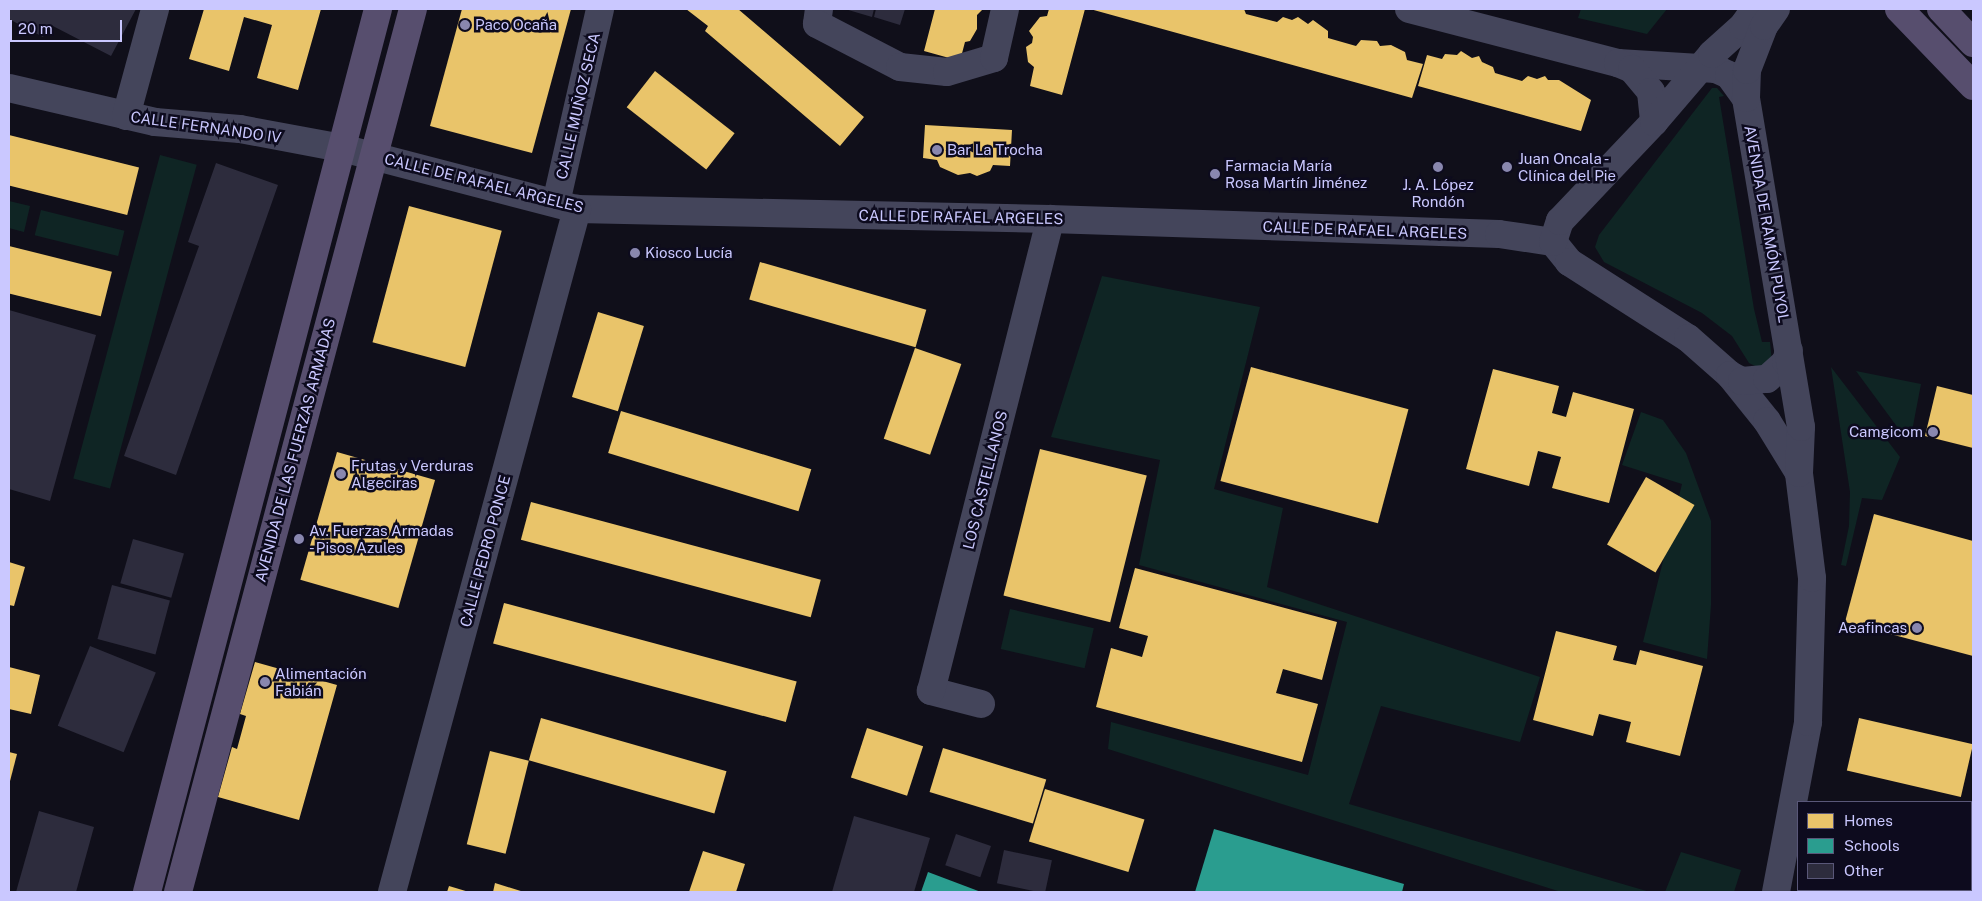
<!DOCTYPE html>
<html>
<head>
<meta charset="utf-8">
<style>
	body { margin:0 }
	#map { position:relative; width:1982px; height:901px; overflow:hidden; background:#100f1a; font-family:"Public Sans",sans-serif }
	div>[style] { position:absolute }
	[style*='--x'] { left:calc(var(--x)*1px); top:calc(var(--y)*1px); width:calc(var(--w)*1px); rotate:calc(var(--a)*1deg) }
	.green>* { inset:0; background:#0f2524; transform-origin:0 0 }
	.homes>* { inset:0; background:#e9c46a; transform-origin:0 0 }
	.schools>* { inset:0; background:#2a9d8f }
	.building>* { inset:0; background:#2d2c3d; transform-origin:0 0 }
	.minor>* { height:28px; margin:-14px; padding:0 14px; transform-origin:14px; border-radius:14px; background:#44455b }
	.major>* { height:28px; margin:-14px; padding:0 14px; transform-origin:14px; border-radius:14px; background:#574e6e }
	.dots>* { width:14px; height:14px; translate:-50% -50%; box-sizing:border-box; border:2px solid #0d0b1e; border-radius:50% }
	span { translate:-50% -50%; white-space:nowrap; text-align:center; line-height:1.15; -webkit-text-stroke:5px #0d0b1e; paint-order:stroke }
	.poi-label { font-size:15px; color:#cac8ff }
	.left { translate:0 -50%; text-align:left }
	.right { translate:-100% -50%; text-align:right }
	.street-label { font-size:15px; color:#cac8ff }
	.frame { position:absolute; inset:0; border:10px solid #cac8ff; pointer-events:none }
	.legend { position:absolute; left:1797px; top:801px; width:175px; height:90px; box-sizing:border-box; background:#0d0b1e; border:1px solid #595778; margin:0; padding:6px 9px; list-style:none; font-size:15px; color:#cac8ff }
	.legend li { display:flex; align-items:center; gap:10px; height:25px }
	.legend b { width:25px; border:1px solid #595778 }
	.scale { position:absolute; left:10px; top:20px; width:112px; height:22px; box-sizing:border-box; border:2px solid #cac8ff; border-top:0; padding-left:6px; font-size:15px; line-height:18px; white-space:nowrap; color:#cac8ff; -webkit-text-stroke:4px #0d0b1e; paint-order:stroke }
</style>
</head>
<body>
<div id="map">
	<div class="green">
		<div style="clip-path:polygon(1581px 9px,1667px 9px,1647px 34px,1578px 18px)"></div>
		<div style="clip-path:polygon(1712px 88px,1717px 88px,1724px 96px,1719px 97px,1754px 309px,1762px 342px,1770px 342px,1772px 362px,1757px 367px,1749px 363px,1732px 336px,1702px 313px,1604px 262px,1595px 247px,1599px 235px)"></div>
		<div style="left:160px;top:155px;width:38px;height:335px;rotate:15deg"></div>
		<div style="clip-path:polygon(9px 201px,30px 206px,24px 232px,9px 228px)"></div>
		<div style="left:41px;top:210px;width:86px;height:26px;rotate:14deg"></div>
		<div style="clip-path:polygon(1102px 276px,1260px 307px,1214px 489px,1283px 508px,1267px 587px,1540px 677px,1520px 742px,1381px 706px,1349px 804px,1650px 892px,1561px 892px,1108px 749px,1111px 722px,1308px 775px,1347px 622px,1139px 565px,1160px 460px,1051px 437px)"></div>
		<div style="clip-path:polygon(1831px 367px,1900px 457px,1882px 500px,1862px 498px,1846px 566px,1841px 565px,1849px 526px,1850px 492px)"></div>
		<div style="clip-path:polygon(1856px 371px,1921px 384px,1912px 431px,1898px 428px)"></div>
		<div style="clip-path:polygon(1641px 412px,1663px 420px,1686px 453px,1711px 521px,1711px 605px,1707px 659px,1643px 642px,1682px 484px,1622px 465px)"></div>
		<div style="left:1010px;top:609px;width:86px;height:41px;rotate:13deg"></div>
		<div style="clip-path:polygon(1681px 852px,1741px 870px,1734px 892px,1665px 892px)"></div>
	</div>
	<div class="homes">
		<div style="clip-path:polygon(204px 9px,321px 9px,298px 90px,257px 78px,272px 25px,244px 17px,229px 71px,189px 59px)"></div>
		<div style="clip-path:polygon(462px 9px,571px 9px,532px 153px,430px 126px)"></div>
		<div style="clip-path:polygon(686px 9px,738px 9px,864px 117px,840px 146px,705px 31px,708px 26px)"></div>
		<div style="clip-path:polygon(935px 9px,983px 9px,977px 15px,977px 29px,970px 41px,965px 42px,960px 61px,924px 51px)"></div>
		<div style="clip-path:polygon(1049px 9px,1085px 9px,1062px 95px,1030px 86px,1034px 67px,1028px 62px,1026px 47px,1032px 43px,1033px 37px,1029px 31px,1040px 17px,1047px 16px)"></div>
		<div style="clip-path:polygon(1090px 9px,1244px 9px,1246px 14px,1277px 22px,1283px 17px,1292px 20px,1298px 17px,1308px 24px,1313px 20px,1328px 31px,1328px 38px,1356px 46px,1361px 40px,1377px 41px,1380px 46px,1391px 45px,1405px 52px,1407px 60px,1423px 64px,1412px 98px)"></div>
		<div style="clip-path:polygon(1461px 51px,1472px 58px,1479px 56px,1482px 62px,1493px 67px,1495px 73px,1522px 81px,1528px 76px,1537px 79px,1545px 76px,1548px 80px,1559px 80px,1591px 100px,1581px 131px,1418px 86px,1427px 55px,1442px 59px,1445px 54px,1457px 55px)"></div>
		<div style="left:655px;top:71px;width:101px;height:46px;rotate:38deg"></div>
		<div style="clip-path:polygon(925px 125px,1012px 130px,1010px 166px,993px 165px,990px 171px,977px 176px,970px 173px,958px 175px,940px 167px,937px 160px,923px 158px)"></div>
		<div style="left:9px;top:135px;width:134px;height:49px;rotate:14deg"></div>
		<div style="left:409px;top:206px;width:96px;height:141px;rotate:15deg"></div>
		<div style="left:9px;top:246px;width:106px;height:46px;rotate:14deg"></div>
		<div style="left:760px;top:262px;width:173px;height:39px;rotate:16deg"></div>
		<div style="left:598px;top:312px;width:48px;height:89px;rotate:17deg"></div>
		<div style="left:915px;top:348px;width:49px;height:96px;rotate:19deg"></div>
		<div style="left:1251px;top:367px;width:163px;height:118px;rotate:15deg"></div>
		<div style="clip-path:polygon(1493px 369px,1559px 386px,1552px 413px,1566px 417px,1573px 392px,1634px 409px,1609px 503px,1552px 488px,1561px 457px,1538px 451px,1529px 486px,1466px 469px)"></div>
		<div style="clip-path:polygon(1937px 386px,1973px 395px,1973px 448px,1925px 436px)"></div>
		<div style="left:621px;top:411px;width:199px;height:44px;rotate:17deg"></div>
		<div style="left:1040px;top:449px;width:110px;height:151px;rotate:14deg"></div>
		<div style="left:337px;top:452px;width:102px;height:133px;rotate:16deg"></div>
		<div style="left:1646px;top:477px;width:56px;height:78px;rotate:30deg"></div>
		<div style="left:531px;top:502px;width:300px;height:39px;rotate:15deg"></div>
		<div style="clip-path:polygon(1874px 514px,1973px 541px,1973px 656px,1845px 622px)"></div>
		<div style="clip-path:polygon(9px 562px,25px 567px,14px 606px,9px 605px)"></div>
		<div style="clip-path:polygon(1135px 568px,1337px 622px,1322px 680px,1283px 669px,1276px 693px,1318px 704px,1302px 762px,1096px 707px,1111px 648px,1142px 657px,1148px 636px,1119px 628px)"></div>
		<div style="left:504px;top:603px;width:303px;height:42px;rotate:15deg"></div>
		<div style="clip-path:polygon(1556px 631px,1617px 646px,1613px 660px,1636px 665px,1640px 650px,1703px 666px,1680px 756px,1626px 742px,1631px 722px,1599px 714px,1593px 736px,1533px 720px)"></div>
		<div style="clip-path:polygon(255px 662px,337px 685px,299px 820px,218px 797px,232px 747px,237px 749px,246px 716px,240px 714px)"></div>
		<div style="clip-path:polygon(9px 667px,40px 675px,31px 714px,9px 709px)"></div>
		<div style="left:541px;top:718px;width:193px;height:44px;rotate:16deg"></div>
		<div style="left:1859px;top:718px;width:117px;height:54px;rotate:13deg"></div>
		<div style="left:867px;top:728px;width:59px;height:52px;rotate:18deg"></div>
		<div style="left:943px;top:748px;width:108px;height:46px;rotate:17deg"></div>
		<div style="left:490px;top:751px;width:40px;height:96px;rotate:14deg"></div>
		<div style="clip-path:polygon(9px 752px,17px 754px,9px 785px)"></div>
		<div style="left:1045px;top:789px;width:104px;height:55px;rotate:17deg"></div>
		<div style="clip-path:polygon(703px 851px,745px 864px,736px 892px,689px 892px)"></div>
		<div style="clip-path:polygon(495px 883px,524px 892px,493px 892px)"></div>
		<div style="clip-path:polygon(449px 886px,469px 892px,447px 892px)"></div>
		<div style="clip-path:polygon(1825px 890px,1936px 890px,1824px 892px)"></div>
	</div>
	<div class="schools">
		<div style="clip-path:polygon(1214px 829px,1404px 884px,1402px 892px,1195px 892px)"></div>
		<div style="clip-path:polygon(928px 872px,981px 892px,921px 892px)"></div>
	</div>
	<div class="building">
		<div style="clip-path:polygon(9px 9px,136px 9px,111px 56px,49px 24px,43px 37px,9px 19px)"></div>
		<div style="clip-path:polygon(845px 9px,874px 9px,872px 17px)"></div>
		<div style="clip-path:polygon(876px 9px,905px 9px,900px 25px,874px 17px)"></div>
		<div style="clip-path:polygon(216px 163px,278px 185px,176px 475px,124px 456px,199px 246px,188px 242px)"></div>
		<div style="clip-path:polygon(9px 310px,96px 335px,50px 501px,9px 489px)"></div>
		<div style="left:133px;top:539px;width:53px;height:46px;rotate:16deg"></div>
		<div style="left:112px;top:585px;width:60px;height:56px;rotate:15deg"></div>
		<div style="left:90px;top:646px;width:71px;height:86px;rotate:22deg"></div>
		<div style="clip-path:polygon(39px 811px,94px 827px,76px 892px,16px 892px)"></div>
		<div style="clip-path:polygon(854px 816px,930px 838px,914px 892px,832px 892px)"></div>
		<div style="left:956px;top:834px;width:37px;height:33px;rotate:19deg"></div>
		<div style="left:1004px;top:850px;width:49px;height:34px;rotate:12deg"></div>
	</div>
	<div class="minor">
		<div style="--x:819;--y:9;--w:15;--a:98"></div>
		<div style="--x:817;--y:24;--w:93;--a:27.4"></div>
		<div style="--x:900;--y:67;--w:47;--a:6.1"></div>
		<div style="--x:947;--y:72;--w:49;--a:-16.6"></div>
		<div style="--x:994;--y:58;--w:50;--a:-77.3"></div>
		<div style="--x:1409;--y:9;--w:216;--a:14.5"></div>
		<div style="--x:1618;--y:63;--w:98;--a:3.5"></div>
		<div style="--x:1716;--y:69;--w:14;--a:25"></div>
		<div style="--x:1729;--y:75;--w:29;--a:54"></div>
		<div style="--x:1618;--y:63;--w:15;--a:23"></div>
		<div style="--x:1632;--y:69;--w:30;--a:50"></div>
		<div style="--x:1651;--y:92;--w:30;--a:84"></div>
		<div style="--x:9;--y:88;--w:150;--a:13.1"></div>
		<div style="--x:155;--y:122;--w:85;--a:4.7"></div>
		<div style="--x:240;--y:129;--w:104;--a:10.6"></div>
		<div style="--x:342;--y:148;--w:243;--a:14.6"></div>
		<div style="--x:577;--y:209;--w:473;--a:1.2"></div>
		<div style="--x:1050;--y:219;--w:449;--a:1.9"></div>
		<div style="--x:1499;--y:234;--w:55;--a:8.4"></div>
		<div style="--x:126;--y:116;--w:111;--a:-74.8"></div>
		<div style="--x:556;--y:203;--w:199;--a:-77.2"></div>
		<div style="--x:1553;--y:242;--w:26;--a:51"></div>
		<div style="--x:1569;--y:262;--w:141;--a:32.6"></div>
		<div style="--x:1688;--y:338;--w:56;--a:41.4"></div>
		<div style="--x:1730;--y:375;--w:59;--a:51.2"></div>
		<div style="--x:1767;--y:421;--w:61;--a:58.4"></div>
		<div style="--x:1553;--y:242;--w:22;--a:-72"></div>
		<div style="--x:1560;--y:221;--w:137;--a:-46.5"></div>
		<div style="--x:1654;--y:122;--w:89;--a:-49.5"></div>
		<div style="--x:1712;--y:54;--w:42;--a:-42.1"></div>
		<div style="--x:1743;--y:26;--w:21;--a:-55"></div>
		<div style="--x:1730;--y:375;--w:13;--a:27"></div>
		<div style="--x:1742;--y:381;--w:25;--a:-5"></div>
		<div style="--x:1767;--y:379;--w:25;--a:-42"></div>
		<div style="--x:1786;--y:362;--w:12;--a:-76"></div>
		<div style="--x:981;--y:704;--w:52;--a:-165.4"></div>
		<div style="--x:931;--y:691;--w:487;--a:-75.8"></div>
		<div style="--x:392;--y:892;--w:708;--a:-74.84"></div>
		<div style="--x:1776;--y:892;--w:173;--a:-79.3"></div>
		<div style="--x:1808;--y:722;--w:144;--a:-88.4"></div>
		<div style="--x:1812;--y:578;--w:106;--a:-97.1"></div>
		<div style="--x:1799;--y:473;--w:46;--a:-87.5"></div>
		<div style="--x:1801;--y:427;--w:334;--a:-99.5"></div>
		<div style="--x:1746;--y:98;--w:28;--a:-88"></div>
		<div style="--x:1747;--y:70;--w:47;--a:-68.9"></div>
		<div style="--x:1764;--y:26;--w:21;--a:-55"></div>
	</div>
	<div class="major">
		<div style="--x:1899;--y:9;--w:107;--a:46.1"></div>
		<div style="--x:1941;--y:9;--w:47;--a:46.7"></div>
		<div style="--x:147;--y:892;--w:913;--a:-75.34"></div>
		<div style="--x:178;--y:892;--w:914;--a:-75.1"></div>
	</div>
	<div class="dots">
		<div style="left:465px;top:25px;background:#8987af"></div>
		<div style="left:937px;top:150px;background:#8987af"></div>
		<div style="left:1438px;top:167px;background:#8987af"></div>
		<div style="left:1507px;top:167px;background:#8987af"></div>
		<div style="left:1215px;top:174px;background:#8987af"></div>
		<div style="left:635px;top:253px;background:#8987af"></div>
		<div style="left:1933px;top:432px;background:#8987af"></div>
		<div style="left:341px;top:474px;background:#8987af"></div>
		<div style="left:299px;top:539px;background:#8987af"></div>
		<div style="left:1917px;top:628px;background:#8987af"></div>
		<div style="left:265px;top:682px;background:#8987af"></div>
	</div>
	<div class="poi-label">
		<span class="left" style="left:475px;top:25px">Paco Ocaña</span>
		<span class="left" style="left:947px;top:150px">Bar La Trocha</span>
		<span class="left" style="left:1518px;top:167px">Juan Oncala -<br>Clínica del Pie</span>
		<span class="left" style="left:1225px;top:174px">Farmacia María<br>Rosa Martín Jiménez</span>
		<span style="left:1438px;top:193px">J. A. López<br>Rondón</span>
		<span class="left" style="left:645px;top:253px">Kiosco Lucía</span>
		<span class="right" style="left:1923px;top:432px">Camgicom</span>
		<span class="left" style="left:351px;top:474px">Frutas y Verduras<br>Algeciras</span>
		<span class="left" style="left:309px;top:539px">Av. Fuerzas Armadas<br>- Pisos Azules</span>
		<span class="right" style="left:1907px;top:628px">Aeafincas</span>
		<span class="left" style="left:275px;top:682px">Alimentación<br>Fabián</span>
	</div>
	<div class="street-label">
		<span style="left:578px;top:106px;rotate:-77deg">CALLE MUÑOZ SECA</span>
		<span style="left:206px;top:127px;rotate:8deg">CALLE FERNANDO IV</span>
		<span style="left:484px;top:183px;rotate:14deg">CALLE DE RAFAEL ARGELES</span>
		<span style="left:961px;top:217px;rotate:1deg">CALLE DE RAFAEL ARGELES</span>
		<span style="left:1767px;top:224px;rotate:80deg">AVENIDA DE RAMÓN PUYOL</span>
		<span style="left:1365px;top:230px;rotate:2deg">CALLE DE RAFAEL ARGELES</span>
		<span style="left:295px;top:450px;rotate:-75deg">AVENIDA DE LAS FUERZAS ARMADAS</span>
		<span style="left:985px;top:480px;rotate:-76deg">LOS CASTELLANOS</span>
		<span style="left:485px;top:551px;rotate:-75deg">CALLE PEDRO PONCE</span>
	</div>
	<div class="frame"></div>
	<ul class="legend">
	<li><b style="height:14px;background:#e9c46a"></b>Homes</li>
	<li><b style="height:14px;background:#2a9d8f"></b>Schools</li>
	<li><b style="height:14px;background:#2d2c3d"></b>Other</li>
	</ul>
	<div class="scale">20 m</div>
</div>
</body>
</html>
